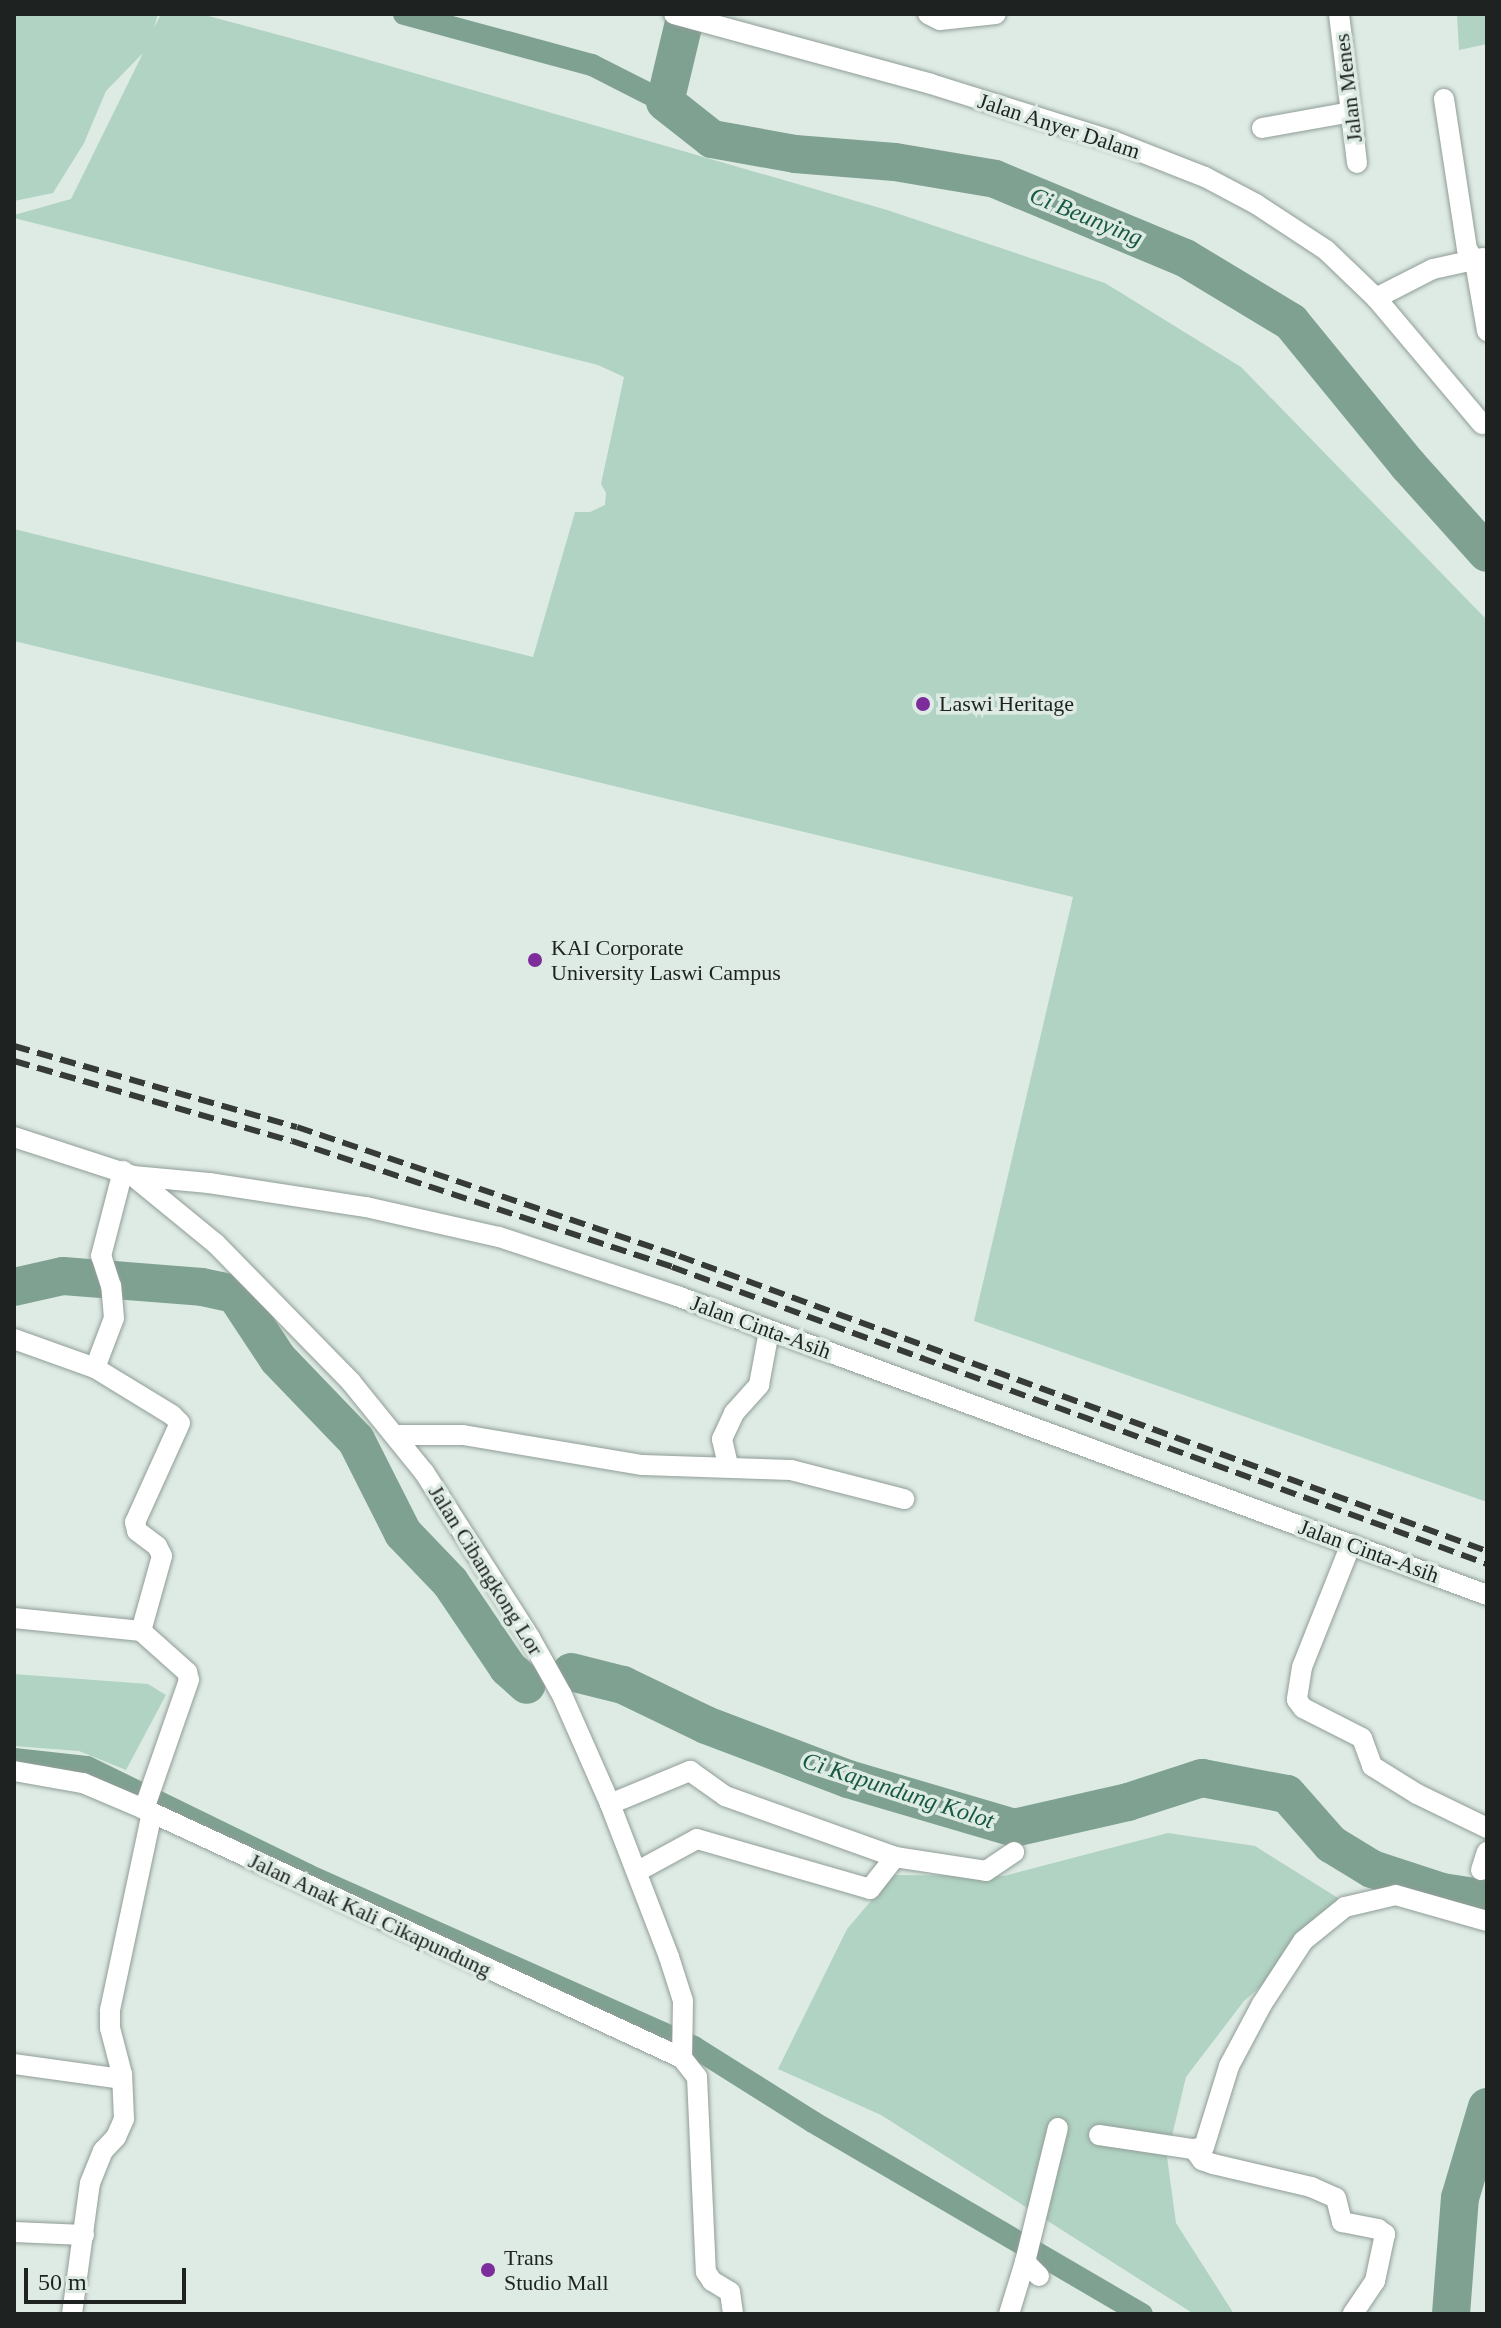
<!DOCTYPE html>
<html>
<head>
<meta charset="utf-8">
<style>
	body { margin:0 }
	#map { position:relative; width:1501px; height:2328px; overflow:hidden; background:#deebe4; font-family:Georgia,serif }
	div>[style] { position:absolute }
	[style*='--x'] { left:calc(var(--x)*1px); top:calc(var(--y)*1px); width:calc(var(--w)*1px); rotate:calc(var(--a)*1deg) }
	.green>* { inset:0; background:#b1d3c3 }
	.canal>* { height:22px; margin:-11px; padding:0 11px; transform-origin:11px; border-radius:11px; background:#7ea191 }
	.river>* { height:38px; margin:-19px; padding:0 19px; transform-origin:19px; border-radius:19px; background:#7ea191 }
	.roads { filter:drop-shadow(0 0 2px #909d97) drop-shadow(0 0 2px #909d97) }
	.street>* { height:20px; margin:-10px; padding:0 10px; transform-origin:10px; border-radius:10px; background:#fff }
	.rail>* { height:6px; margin-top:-3px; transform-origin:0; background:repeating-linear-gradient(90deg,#363b38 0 16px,transparent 0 24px) }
	.dots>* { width:22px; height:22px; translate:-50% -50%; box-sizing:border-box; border:4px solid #deebe4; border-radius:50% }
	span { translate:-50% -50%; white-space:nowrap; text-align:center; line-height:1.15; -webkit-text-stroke:7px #deebe4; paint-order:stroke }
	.street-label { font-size:22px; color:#1e2220 }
	.poi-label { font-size:22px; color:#1e2220 }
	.left { translate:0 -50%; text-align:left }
	.water-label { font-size:24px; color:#175942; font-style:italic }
	.frame { position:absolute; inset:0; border:16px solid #1e2220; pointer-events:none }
	.scale { position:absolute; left:24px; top:2268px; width:162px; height:36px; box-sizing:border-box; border:4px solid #1e2220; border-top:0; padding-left:10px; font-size:24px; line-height:28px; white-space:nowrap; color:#1e2220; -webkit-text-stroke:6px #deebe4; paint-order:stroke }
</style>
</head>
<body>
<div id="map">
	<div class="green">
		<div style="clip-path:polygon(14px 14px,158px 14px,154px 28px,161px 14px,201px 14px,331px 49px,887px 210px,1105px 283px,1241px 367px,1487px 620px,1487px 1502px,974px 1321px,1073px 897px,14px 641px,14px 529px,533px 657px,575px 512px,590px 512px,605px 505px,606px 493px,601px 484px,624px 377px,598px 365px,14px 218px,14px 215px,71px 199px,143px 53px,106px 91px,84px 143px,53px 193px,14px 201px)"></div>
		<div style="clip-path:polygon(1457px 14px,1487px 14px,1487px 44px,1459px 50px)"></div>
		<div style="clip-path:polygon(14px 1674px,148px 1684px,166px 1695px,126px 1770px,79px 1751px,14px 1746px)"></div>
		<div style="clip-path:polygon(1168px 1833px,1255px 1846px,1338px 1898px,1321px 1934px,1244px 2001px,1186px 2077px,1167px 2157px,1176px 2223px,1234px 2314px,1194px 2314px,881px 2115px,778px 2069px,847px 1929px,893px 1875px,1004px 1876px)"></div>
	</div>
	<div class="canal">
		<div style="--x:404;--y:14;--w:195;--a:15.2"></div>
		<div style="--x:592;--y:65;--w:82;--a:26.9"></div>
		<div style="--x:14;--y:1759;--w:73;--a:6.3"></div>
		<div style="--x:87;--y:1767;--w:246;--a:26"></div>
		<div style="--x:308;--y:1875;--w:423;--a:24"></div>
		<div style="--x:694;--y:2047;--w:141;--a:32.2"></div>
		<div style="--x:813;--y:2122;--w:381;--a:30.3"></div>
	</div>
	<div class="river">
		<div style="--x:686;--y:14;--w:90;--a:103.4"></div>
		<div style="--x:665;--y:102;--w:60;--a:38.2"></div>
		<div style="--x:712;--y:139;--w:84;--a:10.2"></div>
		<div style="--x:795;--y:154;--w:100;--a:4.6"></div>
		<div style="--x:895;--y:162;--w:101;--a:9.6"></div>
		<div style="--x:995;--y:179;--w:206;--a:22.6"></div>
		<div style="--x:1185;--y:258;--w:124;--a:31.1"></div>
		<div style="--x:1291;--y:322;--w:185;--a:50.7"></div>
		<div style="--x:1408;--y:465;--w:118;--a:48.1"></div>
		<div style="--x:14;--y:1287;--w:50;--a:-12.7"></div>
		<div style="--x:63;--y:1276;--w:139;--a:4.5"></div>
		<div style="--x:202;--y:1287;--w:34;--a:12"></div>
		<div style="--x:235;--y:1294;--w:78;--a:56.5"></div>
		<div style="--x:278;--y:1359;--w:112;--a:46.1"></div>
		<div style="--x:356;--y:1440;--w:104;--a:63.2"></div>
		<div style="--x:403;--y:1533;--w:68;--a:46.2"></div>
		<div style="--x:450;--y:1582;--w:104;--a:56"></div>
		<div style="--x:508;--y:1668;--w:25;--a:42"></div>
		<div style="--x:571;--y:1672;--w:54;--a:14"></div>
		<div style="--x:623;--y:1685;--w:92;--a:25.7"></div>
		<div style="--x:706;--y:1725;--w:152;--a:20.8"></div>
		<div style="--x:848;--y:1779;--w:173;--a:16.4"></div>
		<div style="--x:1014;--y:1828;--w:117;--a:-12.8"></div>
		<div style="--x:1128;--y:1802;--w:78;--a:-18"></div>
		<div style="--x:1202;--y:1778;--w:86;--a:10.7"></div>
		<div style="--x:1287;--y:1794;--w:67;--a:48.7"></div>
		<div style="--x:1331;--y:1844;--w:48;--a:31.4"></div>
		<div style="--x:1372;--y:1869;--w:74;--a:18.2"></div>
		<div style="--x:1442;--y:1892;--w:46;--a:8.8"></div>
		<div style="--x:1451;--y:2314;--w:116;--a:-85.6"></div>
		<div style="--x:1460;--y:2198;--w:95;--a:-73.5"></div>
	</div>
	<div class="roads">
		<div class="street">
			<div style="--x:674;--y:14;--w:266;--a:15.2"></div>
			<div style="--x:931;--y:84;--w:191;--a:17.4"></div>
			<div style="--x:1113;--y:141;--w:99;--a:21.4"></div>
			<div style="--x:1205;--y:177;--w:58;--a:27.9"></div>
			<div style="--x:1256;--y:204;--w:84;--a:33.3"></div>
			<div style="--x:1326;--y:250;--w:69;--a:43.8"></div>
			<div style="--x:1376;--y:298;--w:165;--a:49.9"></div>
			<div style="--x:928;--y:14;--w:13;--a:27"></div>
			<div style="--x:940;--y:20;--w:56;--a:-6.1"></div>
			<div style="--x:1339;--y:14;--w:150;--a:83.1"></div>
			<div style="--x:1444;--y:99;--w:152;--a:81.3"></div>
			<div style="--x:1467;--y:249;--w:15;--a:58"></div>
			<div style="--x:1475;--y:262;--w:70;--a:80.1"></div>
			<div style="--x:1262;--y:128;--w:90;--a:-10.2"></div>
			<div style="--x:1376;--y:298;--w:64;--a:-27"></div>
			<div style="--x:1433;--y:269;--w:51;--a:-12.4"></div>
			<div style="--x:14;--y:1137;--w:125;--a:18.1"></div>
			<div style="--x:133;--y:1176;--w:76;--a:5.3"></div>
			<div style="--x:209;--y:1183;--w:159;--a:8.7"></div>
			<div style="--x:366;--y:1207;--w:136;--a:12.7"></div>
			<div style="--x:499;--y:1237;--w:188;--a:18.3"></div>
			<div style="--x:677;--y:1296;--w:863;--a:20.26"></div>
			<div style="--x:133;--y:1176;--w:107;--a:39.3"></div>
			<div style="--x:216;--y:1244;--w:193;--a:45.6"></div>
			<div style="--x:351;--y:1382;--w:116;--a:51"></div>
			<div style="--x:424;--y:1472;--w:197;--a:57.4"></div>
			<div style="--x:530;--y:1638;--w:65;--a:60.7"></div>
			<div style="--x:562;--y:1695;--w:119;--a:66.2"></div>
			<div style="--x:610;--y:1804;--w:164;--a:68.9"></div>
			<div style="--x:669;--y:1957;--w:46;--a:72.3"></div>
			<div style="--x:683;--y:2001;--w:57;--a:91"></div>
			<div style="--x:14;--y:1339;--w:86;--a:19.7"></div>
			<div style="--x:95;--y:1368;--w:90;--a:31.4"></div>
			<div style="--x:172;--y:1415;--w:11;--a:45"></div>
			<div style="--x:180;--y:1423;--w:109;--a:114.4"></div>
			<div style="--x:135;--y:1522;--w:9;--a:77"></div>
			<div style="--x:137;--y:1531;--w:25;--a:37"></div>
			<div style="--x:157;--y:1546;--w:11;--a:63"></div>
			<div style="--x:162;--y:1556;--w:78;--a:105.6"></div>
			<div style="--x:95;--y:1368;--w:53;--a:-69.2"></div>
			<div style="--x:114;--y:1318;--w:32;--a:-95"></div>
			<div style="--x:111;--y:1286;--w:32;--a:-108"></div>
			<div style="--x:101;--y:1256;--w:88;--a:-75.5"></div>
			<div style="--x:395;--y:1435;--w:68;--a:0"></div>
			<div style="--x:463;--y:1435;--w:182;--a:9.5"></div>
			<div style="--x:643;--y:1465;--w:148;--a:1.9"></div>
			<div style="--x:791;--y:1470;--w:117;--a:14.4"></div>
			<div style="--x:728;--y:1465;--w:27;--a:-103"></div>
			<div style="--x:722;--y:1439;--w:29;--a:-65"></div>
			<div style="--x:734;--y:1413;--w:38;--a:-48"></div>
			<div style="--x:759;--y:1385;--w:55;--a:-79.5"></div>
			<div style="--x:1351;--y:1544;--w:132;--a:111.7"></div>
			<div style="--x:1302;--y:1667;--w:33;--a:99"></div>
			<div style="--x:1297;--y:1700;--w:10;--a:53"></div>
			<div style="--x:1303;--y:1708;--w:66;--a:27"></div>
			<div style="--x:1362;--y:1738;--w:30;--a:70"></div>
			<div style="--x:1372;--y:1766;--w:53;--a:31.9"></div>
			<div style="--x:1417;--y:1794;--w:78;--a:25.9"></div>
			<div style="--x:14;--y:1618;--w:128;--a:5.8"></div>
			<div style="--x:141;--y:1631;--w:62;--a:41.7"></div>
			<div style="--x:187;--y:1672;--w:8;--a:76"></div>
			<div style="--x:189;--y:1680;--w:137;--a:109.2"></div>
			<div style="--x:14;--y:1771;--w:70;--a:9.9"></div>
			<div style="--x:83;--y:1783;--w:66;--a:23.1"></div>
			<div style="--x:144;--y:1809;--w:593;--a:24.84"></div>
			<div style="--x:682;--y:2058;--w:24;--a:52"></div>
			<div style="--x:697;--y:2077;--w:195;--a:87.4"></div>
			<div style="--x:706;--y:2272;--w:11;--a:56"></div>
			<div style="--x:712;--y:2281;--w:21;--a:31"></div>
			<div style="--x:730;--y:2292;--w:22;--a:82"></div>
			<div style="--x:610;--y:1804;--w:87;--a:-22.4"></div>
			<div style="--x:690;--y:1771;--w:43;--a:35.5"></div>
			<div style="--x:725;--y:1796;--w:181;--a:19.7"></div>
			<div style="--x:895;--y:1857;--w:92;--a:8.7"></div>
			<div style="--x:986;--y:1871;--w:34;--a:-34"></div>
			<div style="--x:1481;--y:1870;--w:19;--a:-72"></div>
			<div style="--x:638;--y:1871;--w:67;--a:-28.5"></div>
			<div style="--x:697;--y:1839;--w:180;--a:16.1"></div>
			<div style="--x:870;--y:1889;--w:41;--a:-52"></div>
			<div style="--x:14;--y:2064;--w:109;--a:7.9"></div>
			<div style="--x:1099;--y:2135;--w:95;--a:8.5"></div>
			<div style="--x:1193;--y:2149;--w:11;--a:-10"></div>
			<div style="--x:1204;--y:2147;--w:85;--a:-72.8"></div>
			<div style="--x:1229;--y:2066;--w:70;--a:-62"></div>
			<div style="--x:1262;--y:2004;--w:75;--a:-56.9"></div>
			<div style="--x:1303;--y:1941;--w:54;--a:-39"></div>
			<div style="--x:1345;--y:1907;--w:52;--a:-13.2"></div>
			<div style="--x:1396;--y:1895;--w:95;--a:15.9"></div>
			<div style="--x:1194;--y:2149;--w:14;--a:54"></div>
			<div style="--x:1202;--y:2160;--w:12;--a:20"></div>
			<div style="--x:1213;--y:2164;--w:101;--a:13.2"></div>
			<div style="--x:1311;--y:2187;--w:27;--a:24"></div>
			<div style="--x:1336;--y:2198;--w:25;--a:76"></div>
			<div style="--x:1342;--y:2222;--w:37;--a:11"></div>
			<div style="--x:1378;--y:2229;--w:9;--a:36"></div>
			<div style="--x:1385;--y:2234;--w:48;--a:102"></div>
			<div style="--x:1375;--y:2281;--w:40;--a:124"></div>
			<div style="--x:14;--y:2232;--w:70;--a:2.5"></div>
			<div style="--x:1039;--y:2276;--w:20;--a:-135"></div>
			<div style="--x:1025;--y:2262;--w:138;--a:-76.2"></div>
			<div style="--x:72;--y:2314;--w:132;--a:-82.2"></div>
			<div style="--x:90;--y:2183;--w:35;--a:-68"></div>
			<div style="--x:103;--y:2151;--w:19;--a:-47"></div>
			<div style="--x:116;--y:2137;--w:20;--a:-66"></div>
			<div style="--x:124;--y:2119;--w:45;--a:-92.5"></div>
			<div style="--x:122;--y:2074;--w:48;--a:-104.6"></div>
			<div style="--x:110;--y:2028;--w:18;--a:-90"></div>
			<div style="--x:110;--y:2010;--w:201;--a:-78"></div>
			<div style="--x:1009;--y:2314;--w:54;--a:-72.9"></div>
		</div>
	</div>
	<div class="rail">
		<div style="--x:14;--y:1046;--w:294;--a:16"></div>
		<div style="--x:297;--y:1127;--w:403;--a:18.7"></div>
		<div style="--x:679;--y:1256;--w:860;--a:20.06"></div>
		<div style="--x:14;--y:1061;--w:289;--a:16.1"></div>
		<div style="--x:292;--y:1141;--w:400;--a:18.3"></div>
		<div style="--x:672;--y:1267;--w:867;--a:20.02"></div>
	</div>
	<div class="dots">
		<div style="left:923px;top:704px;background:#7d2c9b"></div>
		<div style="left:535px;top:960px;background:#7d2c9b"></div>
		<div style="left:488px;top:2270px;background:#7d2c9b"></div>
	</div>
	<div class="street-label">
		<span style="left:1348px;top:88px;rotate:-97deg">Jalan Menes</span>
		<span style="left:1059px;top:126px;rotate:18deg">Jalan Anyer Dalam</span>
		<span style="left:761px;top:1327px;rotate:20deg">Jalan Cinta-Asih</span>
		<span style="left:1369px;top:1551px;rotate:20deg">Jalan Cinta-Asih</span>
		<span style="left:486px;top:1570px;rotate:58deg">Jalan Cibangkong Lor</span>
		<span style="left:370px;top:1915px;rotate:25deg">Jalan Anak Kali Cikapundung</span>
	</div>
	<div class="poi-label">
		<span class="left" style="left:939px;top:704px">Laswi Heritage</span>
		<span class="left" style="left:551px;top:960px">KAI Corporate<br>University Laswi Campus</span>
		<span class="left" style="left:504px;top:2270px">Trans<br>Studio Mall</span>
	</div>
	<div class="water-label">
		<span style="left:1086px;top:217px;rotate:22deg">Ci Beunying</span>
		<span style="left:898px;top:1791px;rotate:18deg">Ci Kapundung Kolot</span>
	</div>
	<div class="frame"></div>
	<div class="scale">50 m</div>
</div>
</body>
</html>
